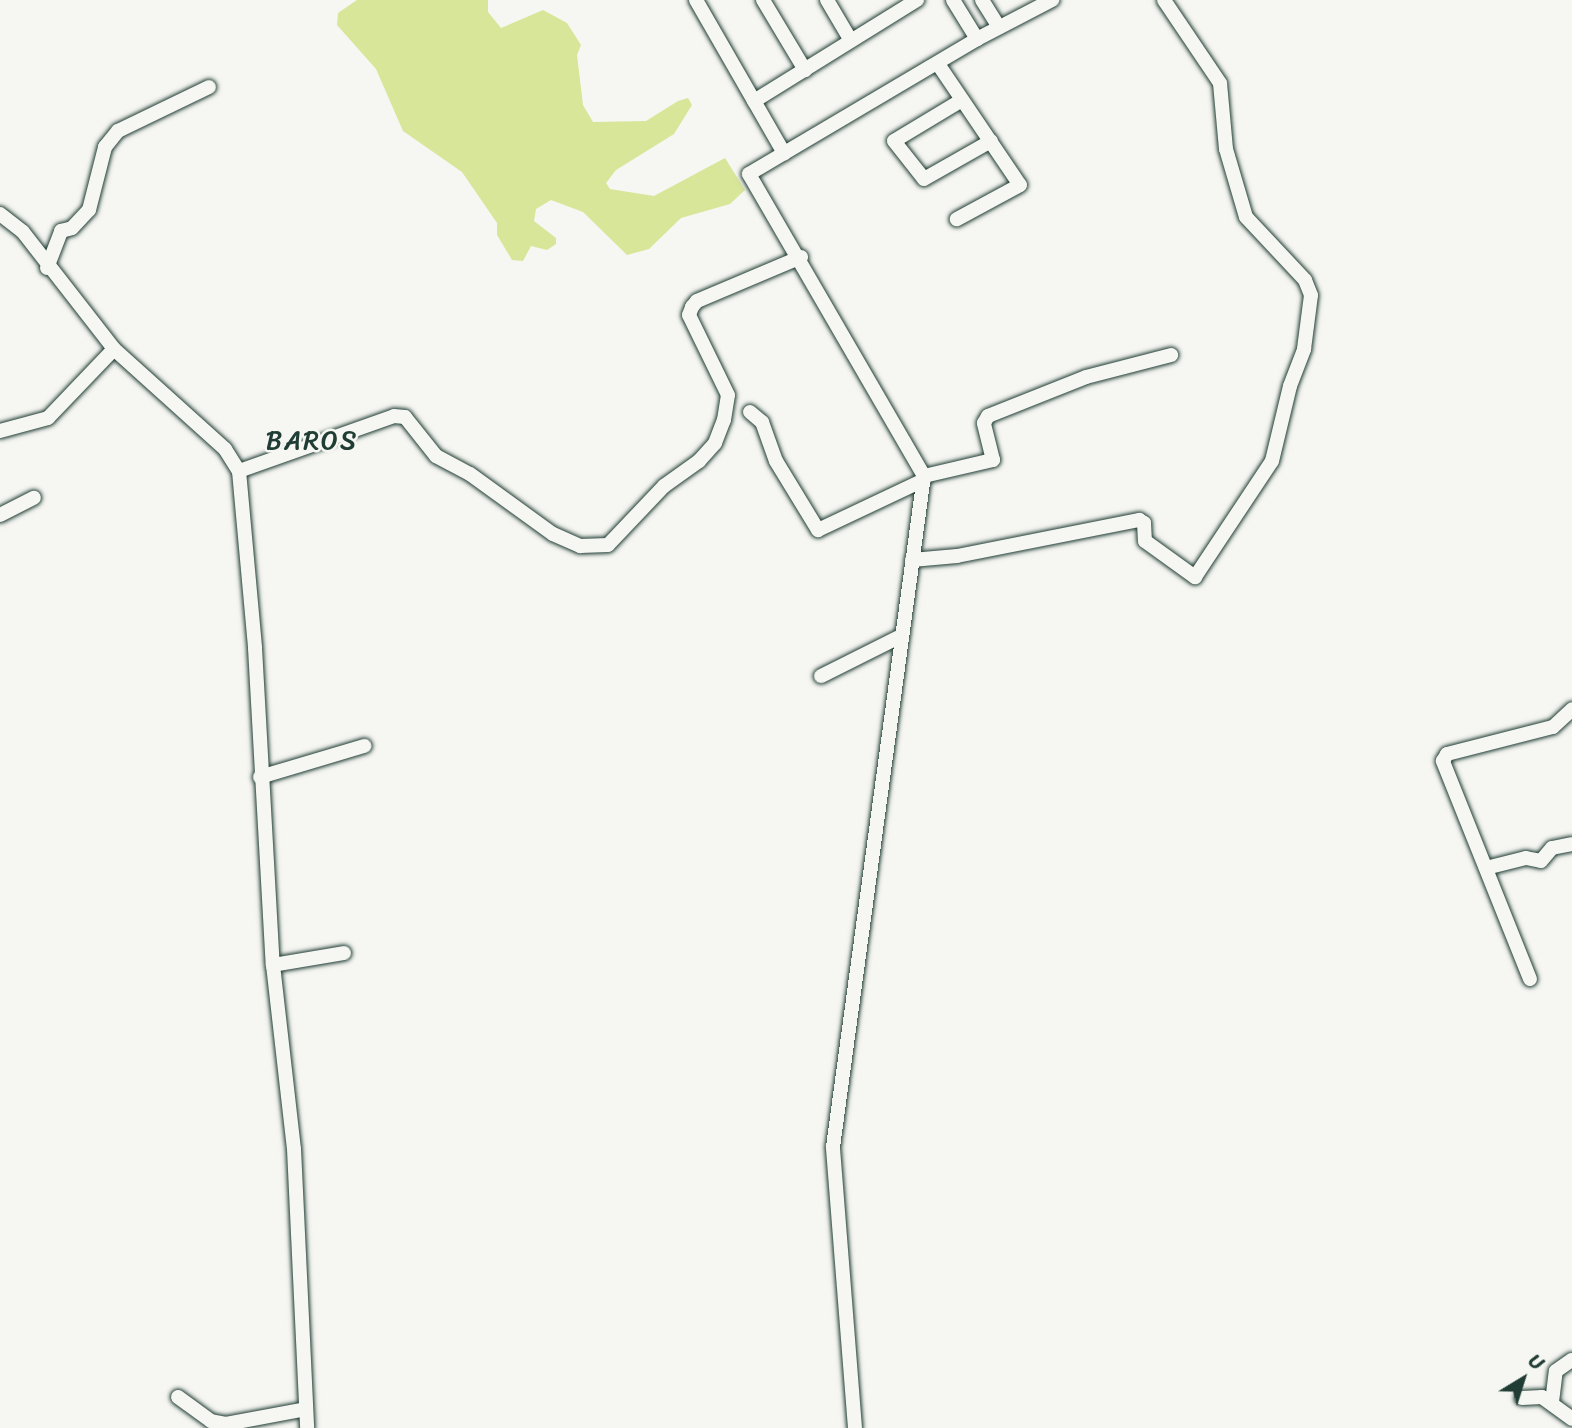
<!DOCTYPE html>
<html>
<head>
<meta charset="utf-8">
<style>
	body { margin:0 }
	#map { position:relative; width:1572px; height:1428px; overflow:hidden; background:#f6f6f2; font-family:Sriracha,sans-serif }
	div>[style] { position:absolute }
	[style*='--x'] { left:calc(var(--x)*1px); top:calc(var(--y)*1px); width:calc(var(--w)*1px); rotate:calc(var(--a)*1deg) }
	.green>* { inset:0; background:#d8e699 }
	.roads { filter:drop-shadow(0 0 2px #1f3d34) drop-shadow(0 0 2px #1f3d34) }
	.minor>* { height:14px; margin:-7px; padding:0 7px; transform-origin:7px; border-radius:7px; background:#f6f6f2 }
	span { translate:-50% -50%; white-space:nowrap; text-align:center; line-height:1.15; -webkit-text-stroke:5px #f6f6f2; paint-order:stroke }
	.quarter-label { font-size:26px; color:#1f3d34; letter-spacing:2px }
	.north { position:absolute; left:1488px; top:1344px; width:70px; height:70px; -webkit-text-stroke:5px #f6f6f2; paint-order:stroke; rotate:38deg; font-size:19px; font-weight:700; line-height:28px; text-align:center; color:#1f3d34 }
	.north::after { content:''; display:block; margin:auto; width:24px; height:32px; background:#1f3d34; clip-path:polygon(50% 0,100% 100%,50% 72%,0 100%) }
</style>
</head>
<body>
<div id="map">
	<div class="green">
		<div style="clip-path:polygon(357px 0,488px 0,488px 12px,501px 28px,543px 10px,567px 23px,581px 45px,577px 55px,583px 105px,593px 122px,646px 121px,678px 101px,688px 98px,692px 105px,674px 134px,616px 170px,606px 183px,610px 189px,654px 196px,725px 158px,745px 190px,730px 204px,681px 218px,649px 249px,627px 255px,583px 212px,551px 200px,536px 209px,534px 221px,556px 238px,556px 244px,547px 250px,531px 246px,523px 261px,512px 260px,497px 235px,497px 223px,462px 172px,403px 131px,376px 69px,337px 25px,338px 13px)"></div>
	</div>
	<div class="roads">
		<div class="minor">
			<div style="--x:696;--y:0;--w:177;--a:60.1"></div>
			<div style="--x:763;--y:0;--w:82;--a:59"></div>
			<div style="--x:827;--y:0;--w:45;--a:59.5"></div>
			<div style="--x:953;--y:0;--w:46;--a:58.4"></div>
			<div style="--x:982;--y:0;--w:32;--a:58"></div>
			<div style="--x:938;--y:64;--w:146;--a:55.9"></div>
			<div style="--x:1020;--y:185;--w:72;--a:151.6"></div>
			<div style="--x:962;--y:100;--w:79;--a:148.9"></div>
			<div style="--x:894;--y:141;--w:48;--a:51.7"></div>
			<div style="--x:924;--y:179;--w:77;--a:-29.6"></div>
			<div style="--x:754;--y:101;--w:192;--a:-31.8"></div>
			<div style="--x:0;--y:214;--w:29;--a:38"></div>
			<div style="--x:23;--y:232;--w:148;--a:52.1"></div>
			<div style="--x:114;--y:349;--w:149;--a:42"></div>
			<div style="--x:225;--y:449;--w:26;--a:58"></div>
			<div style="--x:239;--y:471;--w:178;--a:84.8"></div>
			<div style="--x:255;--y:648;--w:318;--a:86.8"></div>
			<div style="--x:273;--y:965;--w:185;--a:83.5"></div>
			<div style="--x:294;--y:1149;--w:279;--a:87.3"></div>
			<div style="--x:47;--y:268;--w:40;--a:-69"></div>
			<div style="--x:61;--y:231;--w:11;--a:-15"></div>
			<div style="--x:72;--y:228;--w:25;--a:-47"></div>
			<div style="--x:89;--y:210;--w:65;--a:-75.7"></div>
			<div style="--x:105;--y:147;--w:21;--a:-51"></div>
			<div style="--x:118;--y:131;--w:101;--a:-25.8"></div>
			<div style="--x:750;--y:412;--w:16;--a:40"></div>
			<div style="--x:762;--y:422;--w:41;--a:70.3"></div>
			<div style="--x:776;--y:461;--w:81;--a:58.7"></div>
			<div style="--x:818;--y:530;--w:117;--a:-25.3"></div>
			<div style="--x:0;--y:431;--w:50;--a:-15.2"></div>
			<div style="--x:48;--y:418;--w:95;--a:-46.3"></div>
			<div style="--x:239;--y:471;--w:164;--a:-19.5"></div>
			<div style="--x:394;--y:416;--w:11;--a:5"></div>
			<div style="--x:405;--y:417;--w:50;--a:51.5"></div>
			<div style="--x:436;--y:456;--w:38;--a:28"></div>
			<div style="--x:470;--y:474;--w:102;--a:35.9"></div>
			<div style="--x:553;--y:534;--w:30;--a:24"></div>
			<div style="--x:580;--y:546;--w:28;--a:-2"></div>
			<div style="--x:608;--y:545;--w:81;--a:-46.5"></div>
			<div style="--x:664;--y:486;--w:43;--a:-35.5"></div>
			<div style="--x:699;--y:461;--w:24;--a:-48"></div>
			<div style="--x:715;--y:443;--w:25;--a:-69"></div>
			<div style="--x:724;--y:420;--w:25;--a:-81"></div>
			<div style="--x:728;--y:395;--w:89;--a:-116"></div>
			<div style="--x:689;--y:315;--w:9;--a:-69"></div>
			<div style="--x:692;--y:307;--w:8;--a:-50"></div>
			<div style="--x:697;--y:301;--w:113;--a:-22.9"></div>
			<div style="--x:924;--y:476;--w:71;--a:-13.1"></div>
			<div style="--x:993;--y:460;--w:38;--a:-104"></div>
			<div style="--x:984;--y:423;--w:8;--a:-60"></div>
			<div style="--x:988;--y:416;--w:105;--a:-21.7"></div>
			<div style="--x:1086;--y:377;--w:88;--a:-14.5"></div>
			<div style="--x:0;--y:515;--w:38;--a:-27"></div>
			<div style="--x:912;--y:560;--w:45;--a:-5.1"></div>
			<div style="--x:957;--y:556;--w:186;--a:-11.2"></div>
			<div style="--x:1139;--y:520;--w:6;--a:31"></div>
			<div style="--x:1144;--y:523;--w:18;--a:87"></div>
			<div style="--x:1145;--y:541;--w:62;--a:35.8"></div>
			<div style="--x:1195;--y:577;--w:139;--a:-56.4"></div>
			<div style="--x:1272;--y:461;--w:77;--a:-76.5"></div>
			<div style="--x:1290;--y:386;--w:40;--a:-69"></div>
			<div style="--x:1304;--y:349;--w:54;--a:-82.6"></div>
			<div style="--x:1311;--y:295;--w:16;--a:-112"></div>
			<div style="--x:1305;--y:280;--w:86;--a:-133.1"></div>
			<div style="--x:1246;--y:217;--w:71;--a:-106.4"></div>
			<div style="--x:1226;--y:149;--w:66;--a:-95.2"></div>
			<div style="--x:1220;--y:83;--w:100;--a:-124"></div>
			<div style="--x:821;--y:676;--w:87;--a:-26.6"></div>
			<div style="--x:260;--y:777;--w:109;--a:-16.6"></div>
			<div style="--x:1486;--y:868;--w:41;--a:-14"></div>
			<div style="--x:1526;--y:858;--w:15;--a:11"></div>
			<div style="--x:1541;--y:861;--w:17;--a:-50"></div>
			<div style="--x:1552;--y:848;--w:20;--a:-11"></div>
			<div style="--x:273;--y:965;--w:72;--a:-9.6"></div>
			<div style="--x:1530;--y:979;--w:235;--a:-111.8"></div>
			<div style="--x:1443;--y:761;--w:8;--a:-60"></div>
			<div style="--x:1447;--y:754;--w:109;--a:-14.3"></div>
			<div style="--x:1553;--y:727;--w:26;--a:-43"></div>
			<div style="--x:178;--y:1397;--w:41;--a:36"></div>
			<div style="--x:211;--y:1421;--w:15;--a:11"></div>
			<div style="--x:226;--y:1424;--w:81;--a:-10.6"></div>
			<div style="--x:1522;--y:1398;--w:20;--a:-3"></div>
			<div style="--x:1542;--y:1397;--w:37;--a:36"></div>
			<div style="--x:1552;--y:1402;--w:31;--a:-83"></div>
			<div style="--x:1556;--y:1371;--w:19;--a:-35"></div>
			<div style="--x:855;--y:1428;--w:282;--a:-94.5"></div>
			<div style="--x:833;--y:1147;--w:677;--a:-82.28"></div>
			<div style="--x:924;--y:476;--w:349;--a:-120.1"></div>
			<div style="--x:749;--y:174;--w:265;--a:-30.6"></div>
			<div style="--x:977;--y:39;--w:85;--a:-27.5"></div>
		</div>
	</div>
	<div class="quarter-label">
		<span style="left:312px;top:441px">BAROS</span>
	</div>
	<div class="north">U</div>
</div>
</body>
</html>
